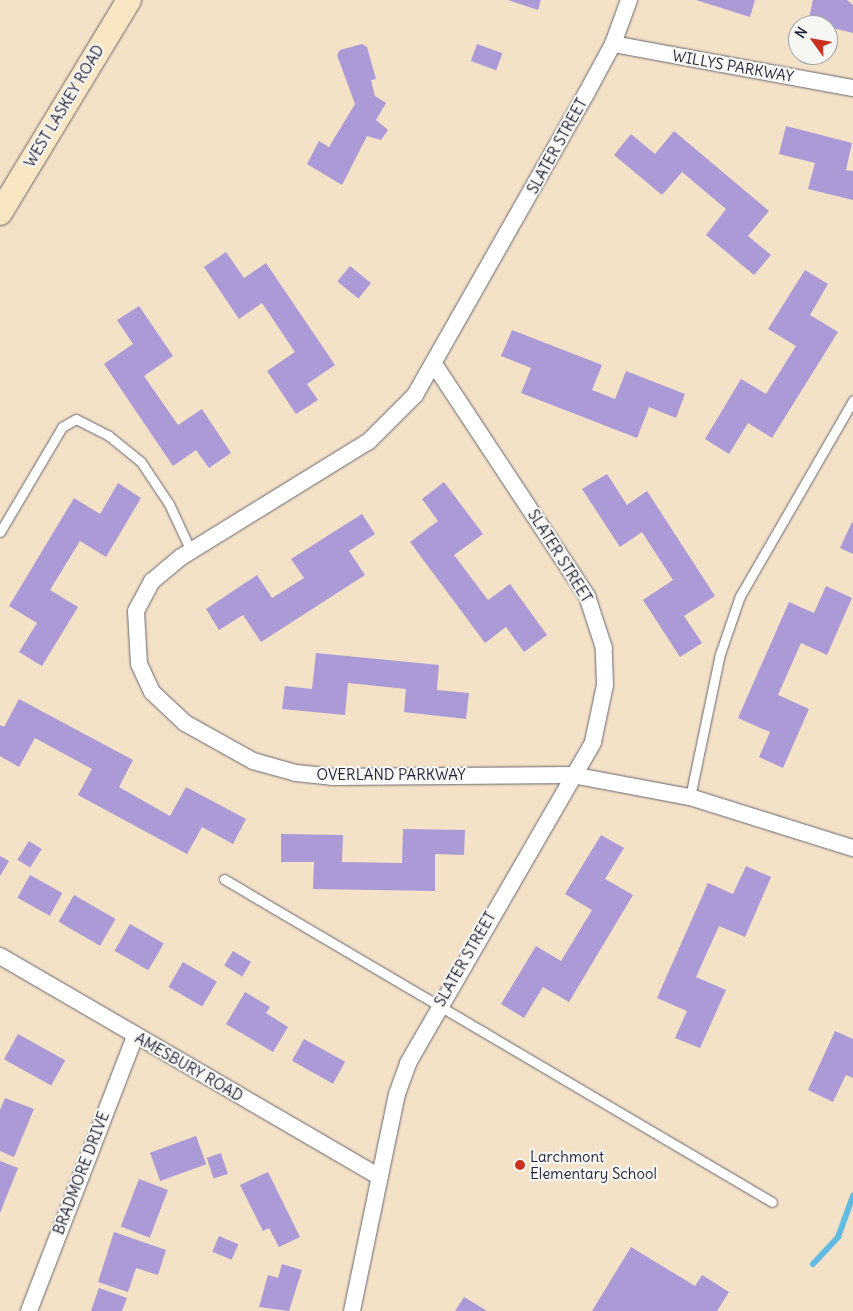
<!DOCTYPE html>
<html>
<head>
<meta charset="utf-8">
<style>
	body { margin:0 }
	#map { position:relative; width:853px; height:1311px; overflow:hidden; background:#f3e1c8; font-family:Delius,sans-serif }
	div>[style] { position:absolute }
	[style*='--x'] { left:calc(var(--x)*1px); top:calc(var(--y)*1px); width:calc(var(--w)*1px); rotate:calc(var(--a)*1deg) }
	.stream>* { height:6px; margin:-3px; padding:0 3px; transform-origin:3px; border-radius:3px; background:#62bbe0 }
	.building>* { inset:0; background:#ab9ad6; transform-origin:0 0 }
	.roads { filter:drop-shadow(0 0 1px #6b656c) drop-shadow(0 0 1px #6b656c) }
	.lane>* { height:9px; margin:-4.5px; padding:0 4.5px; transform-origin:4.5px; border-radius:4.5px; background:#fff }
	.street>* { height:16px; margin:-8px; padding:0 8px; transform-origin:8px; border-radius:8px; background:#fff }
	.secondary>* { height:24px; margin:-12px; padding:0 12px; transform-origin:12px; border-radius:12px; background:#f9e7c3 }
	.dots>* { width:14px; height:14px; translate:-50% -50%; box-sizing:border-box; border:2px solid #f6f6f2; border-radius:50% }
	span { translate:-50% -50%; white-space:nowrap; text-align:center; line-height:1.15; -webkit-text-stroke:4.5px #f6f6f2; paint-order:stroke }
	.street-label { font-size:15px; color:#22223b }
	.poi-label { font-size:15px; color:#22223b }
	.left { translate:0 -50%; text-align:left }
	.north { position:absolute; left:788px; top:15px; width:50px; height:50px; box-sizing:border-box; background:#f6f6f2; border:1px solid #a1a1a9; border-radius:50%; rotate:302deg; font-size:14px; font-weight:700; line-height:20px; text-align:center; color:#22223b }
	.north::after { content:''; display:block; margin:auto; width:18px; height:22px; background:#c8321e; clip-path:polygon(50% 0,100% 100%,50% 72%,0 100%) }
</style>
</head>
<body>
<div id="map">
	<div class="stream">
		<div style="--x:813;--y:1264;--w:37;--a:-47"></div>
		<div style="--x:838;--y:1237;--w:44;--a:-69.9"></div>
	</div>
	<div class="building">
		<div style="clip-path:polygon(508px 0,541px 0,538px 10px)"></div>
		<div style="clip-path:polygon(696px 0,755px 0,750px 17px)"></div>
		<div style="clip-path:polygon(813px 0,847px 0,853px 5px,853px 33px,808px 22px)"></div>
		<div style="clip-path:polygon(362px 44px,367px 47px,376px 79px,371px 80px,375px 96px,386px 103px,376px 120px,388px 130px,381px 140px,367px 136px,342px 185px,307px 164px,319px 141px,329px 147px,355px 104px,337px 55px,340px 50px)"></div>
		<div style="left:477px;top:44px;width:27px;height:18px;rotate:20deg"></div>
		<div style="clip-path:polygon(786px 126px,852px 143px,846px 170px,853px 171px,853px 200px,808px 189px,815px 163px,779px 154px)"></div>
		<div style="clip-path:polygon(674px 131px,769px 211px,748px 236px,771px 255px,754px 275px,706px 235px,726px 209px,682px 172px,662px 195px,614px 155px,631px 134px,655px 154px)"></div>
		<div style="clip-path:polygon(226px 252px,244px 278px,266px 263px,335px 365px,307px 384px,318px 400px,296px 414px,267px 371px,295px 352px,262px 303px,239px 319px,204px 267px)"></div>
		<div style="left:350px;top:266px;width:27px;height:20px;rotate:39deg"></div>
		<div style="clip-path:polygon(805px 270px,828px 284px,810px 315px,838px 332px,772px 438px,748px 423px,729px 454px,705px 439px,741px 379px,766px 394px,796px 346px,768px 329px)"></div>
		<div style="clip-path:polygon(139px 306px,173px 356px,144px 376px,178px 425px,202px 409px,231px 453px,209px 468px,196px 450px,173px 466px,104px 364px,133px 344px,117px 320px)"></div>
		<div style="clip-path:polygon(512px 330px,602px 365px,592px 390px,615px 399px,626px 371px,685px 394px,676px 418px,649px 407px,637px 438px,521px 393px,531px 368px,501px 356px)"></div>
		<div style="clip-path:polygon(607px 474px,627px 505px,647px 491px,715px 596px,684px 616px,702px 643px,680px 657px,643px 600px,673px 580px,642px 532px,620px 547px,582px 489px)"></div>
		<div style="clip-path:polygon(444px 482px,483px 534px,454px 555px,488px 600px,510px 584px,547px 635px,524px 652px,506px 627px,485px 643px,410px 542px,438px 521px,422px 499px)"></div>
		<div style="clip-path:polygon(118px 483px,141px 498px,106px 557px,80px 541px,50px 590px,78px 607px,42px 666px,19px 652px,37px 623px,9px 606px,74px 498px,100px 514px)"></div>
		<div style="clip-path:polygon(362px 514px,375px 534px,349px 551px,365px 575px,261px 642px,243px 615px,219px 630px,206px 609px,257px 575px,272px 598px,304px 578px,291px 559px)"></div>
		<div style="clip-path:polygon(852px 522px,853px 523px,853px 554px,840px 548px)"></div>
		<div style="clip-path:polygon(826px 586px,852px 598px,827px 655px,801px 643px,778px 695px,809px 709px,783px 768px,759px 757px,770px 732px,738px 718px,789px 602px,814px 613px)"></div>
		<div style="clip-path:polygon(316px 653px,439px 665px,437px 690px,469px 693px,466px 719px,404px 712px,406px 689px,348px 683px,345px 715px,282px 709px,285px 686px,312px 689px)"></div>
		<div style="clip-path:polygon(19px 699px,133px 760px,119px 787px,170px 816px,186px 787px,246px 819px,233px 844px,202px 827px,187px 854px,78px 795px,92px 769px,35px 738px,19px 767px,0 756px,0 725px,4px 727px)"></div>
		<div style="clip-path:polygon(403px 829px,465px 830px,464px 855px,435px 854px,435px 891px,313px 889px,314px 862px,281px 862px,281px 834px,343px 835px,342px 862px,402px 863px)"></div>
		<div style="clip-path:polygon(601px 835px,624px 848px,605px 879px,633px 895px,569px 1002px,543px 987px,524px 1018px,501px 1004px,536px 946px,561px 961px,592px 910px,565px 894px)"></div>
		<div style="left:29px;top:841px;width:15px;height:22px;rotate:32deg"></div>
		<div style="clip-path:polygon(0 856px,9px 861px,0 876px)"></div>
		<div style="clip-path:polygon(746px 866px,771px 877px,745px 937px,719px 926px,696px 977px,726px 990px,700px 1048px,675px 1038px,687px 1011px,657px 998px,708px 883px,733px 894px)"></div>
		<div style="left:30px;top:875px;width:37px;height:26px;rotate:29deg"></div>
		<div style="left:74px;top:895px;width:48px;height:31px;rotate:30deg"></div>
		<div style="left:130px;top:924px;width:39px;height:31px;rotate:30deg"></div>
		<div style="left:233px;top:951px;width:21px;height:17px;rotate:31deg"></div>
		<div style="left:183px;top:962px;width:39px;height:29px;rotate:30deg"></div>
		<div style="clip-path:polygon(245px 992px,270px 1007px,266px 1013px,288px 1027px,273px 1052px,226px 1024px)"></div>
		<div style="clip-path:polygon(835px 1031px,853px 1039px,853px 1078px,846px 1075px,833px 1102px,808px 1090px)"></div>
		<div style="left:18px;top:1034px;width:54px;height:29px;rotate:29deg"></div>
		<div style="left:304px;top:1039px;width:47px;height:25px;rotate:29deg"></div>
		<div style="clip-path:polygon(5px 1098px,34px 1109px,14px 1157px,0 1151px,0 1110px)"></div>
		<div style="left:196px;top:1136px;width:30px;height:49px;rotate:70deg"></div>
		<div style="left:221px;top:1153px;width:22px;height:15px;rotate:72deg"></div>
		<div style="clip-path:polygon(0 1161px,18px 1168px,0 1213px)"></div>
		<div style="clip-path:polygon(268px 1172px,300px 1237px,279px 1247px,269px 1228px,263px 1231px,240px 1185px)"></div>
		<div style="left:139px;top:1179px;width:31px;height:51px;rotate:21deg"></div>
		<div style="clip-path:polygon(114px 1232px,166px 1250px,158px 1275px,136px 1268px,128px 1292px,98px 1282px)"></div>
		<div style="left:219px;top:1236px;width:21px;height:17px;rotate:23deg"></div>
		<div style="clip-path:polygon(631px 1247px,695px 1286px,702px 1275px,729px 1292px,717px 1311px,592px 1311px)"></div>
		<div style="clip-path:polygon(282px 1264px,302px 1270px,289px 1311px,259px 1307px,268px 1275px,278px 1278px)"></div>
		<div style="clip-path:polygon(99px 1288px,127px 1298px,122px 1311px,91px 1311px)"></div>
		<div style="clip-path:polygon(464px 1297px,487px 1311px,455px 1311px)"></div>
	</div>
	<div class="roads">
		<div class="lane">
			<div style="--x:0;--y:532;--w:122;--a:-59.4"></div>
			<div style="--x:62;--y:427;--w:16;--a:-30"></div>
			<div style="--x:76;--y:419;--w:37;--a:27"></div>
			<div style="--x:109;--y:436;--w:41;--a:39.1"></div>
			<div style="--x:141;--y:462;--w:50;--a:56.3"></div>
			<div style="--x:169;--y:504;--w:52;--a:64.9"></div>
			<div style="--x:690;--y:797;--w:146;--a:-78.2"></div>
			<div style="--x:720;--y:654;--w:61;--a:-71"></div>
			<div style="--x:740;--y:596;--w:226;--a:-60"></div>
			<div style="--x:224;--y:879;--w:636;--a:30.52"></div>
		</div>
		<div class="street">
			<div style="--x:629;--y:0;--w:47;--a:110"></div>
			<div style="--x:613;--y:44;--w:57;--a:118.4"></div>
			<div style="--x:586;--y:94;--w:346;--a:119.6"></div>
			<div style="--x:415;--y:395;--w:65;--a:135"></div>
			<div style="--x:369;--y:441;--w:221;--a:148.3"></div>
			<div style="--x:181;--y:557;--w:38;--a:140"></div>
			<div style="--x:152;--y:581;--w:34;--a:118"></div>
			<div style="--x:136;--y:611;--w:53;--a:86.8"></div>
			<div style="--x:139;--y:664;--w:31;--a:65"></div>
			<div style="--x:152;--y:692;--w:45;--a:43.2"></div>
			<div style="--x:185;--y:723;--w:78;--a:29.2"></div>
			<div style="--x:253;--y:761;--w:45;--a:15.6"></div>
			<div style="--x:296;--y:773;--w:36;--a:6"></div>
			<div style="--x:332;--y:777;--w:240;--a:-0.5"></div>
			<div style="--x:572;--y:775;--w:120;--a:10.6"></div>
			<div style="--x:690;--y:797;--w:171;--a:17.4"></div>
			<div style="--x:613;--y:44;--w:244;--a:10.4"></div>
			<div style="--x:0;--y:956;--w:439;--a:30.2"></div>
			<div style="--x:29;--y:1311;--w:295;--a:-68.9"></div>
			<div style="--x:352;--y:1311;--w:222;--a:-78.3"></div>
			<div style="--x:397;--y:1094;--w:33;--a:-70"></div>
			<div style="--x:408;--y:1063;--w:370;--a:-60"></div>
			<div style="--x:593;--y:742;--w:58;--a:-78.1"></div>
			<div style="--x:605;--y:685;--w:37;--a:-92"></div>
			<div style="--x:604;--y:648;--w:55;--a:-108.1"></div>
			<div style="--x:587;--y:596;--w:278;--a:-123.4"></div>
		</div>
		<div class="secondary">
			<div style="--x:0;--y:213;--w:249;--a:-58.8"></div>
		</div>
	</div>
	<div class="dots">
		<div style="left:520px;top:1165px;background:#c8321e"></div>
	</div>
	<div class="street-label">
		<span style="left:733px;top:66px;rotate:10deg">WILLYS PARKWAY</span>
		<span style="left:64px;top:106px;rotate:-59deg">WEST LASKEY ROAD</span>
		<span style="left:557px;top:146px;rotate:-61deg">SLATER STREET</span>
		<span style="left:560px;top:556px;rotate:58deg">SLATER STREET</span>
		<span style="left:391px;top:775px">OVERLAND PARKWAY</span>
		<span style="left:465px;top:959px;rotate:-60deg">SLATER STREET</span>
		<span style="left:189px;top:1067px;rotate:30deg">AMESBURY ROAD</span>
		<span style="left:81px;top:1173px;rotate:-69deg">BRADMORE DRIVE</span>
	</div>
	<div class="poi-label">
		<span class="left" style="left:530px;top:1165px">Larchmont<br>Elementary School</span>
	</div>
	<div class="north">N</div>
</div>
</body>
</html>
